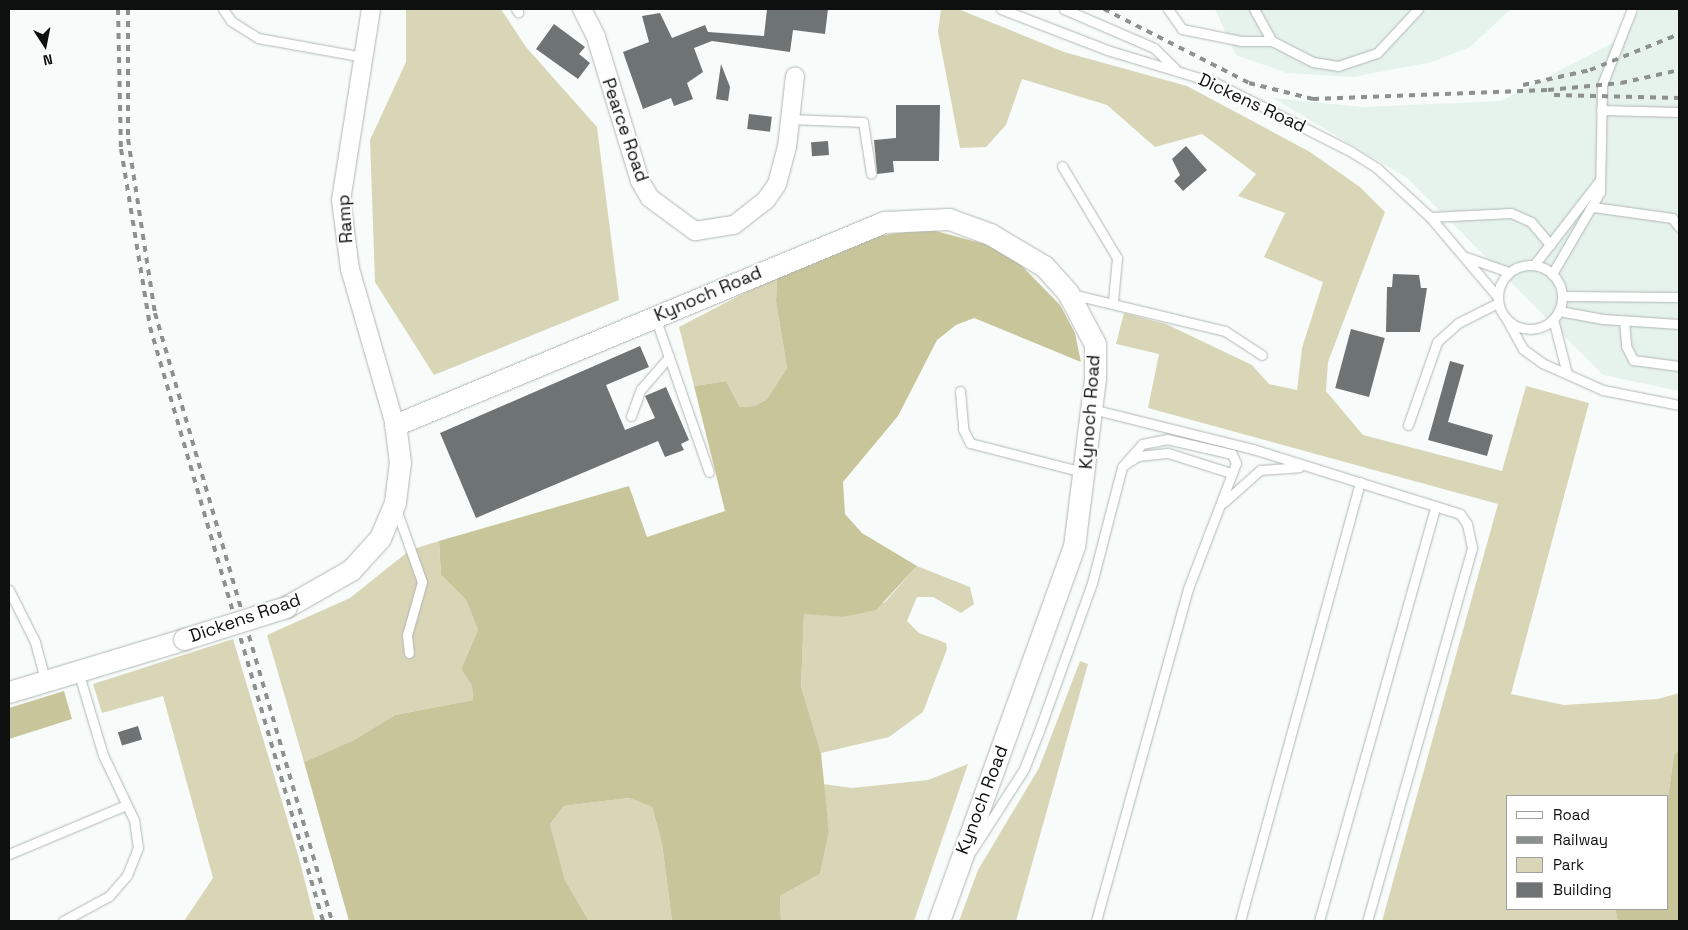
<!DOCTYPE html>
<html>
<head>
<meta charset="utf-8">
<style>
	body { margin:0 }
	#map { position:relative; width:1688px; height:930px; overflow:hidden; background:#f7fcfa; font-family:"Space Grotesk",sans-serif }
	div>[style] { position:absolute }
	[style*='--x'] { left:calc(var(--x)*1px); top:calc(var(--y)*1px); width:calc(var(--w)*1px); rotate:calc(var(--a)*1deg) }
	.built>* { inset:0; background:#e6f3ed }
	.green>* { inset:0; background:#d9d6b8 }
	.forest>* { inset:0; background:#c9c59b }
	.building>* { inset:0; background:#6e7373; transform-origin:0 0 }
	.roads { filter:drop-shadow(0 0 1px #b1b6b3) drop-shadow(0 0 1px #b1b6b3) }
	.service>* { height:9px; margin:-4.5px; padding:0 4.5px; transform-origin:4.5px; border-radius:4.5px; background:#fff }
	.service>.ring { margin:-4.5px; padding:0; box-sizing:content-box; background:none; border:9px solid #fff; border-radius:50% }
	.minor>* { height:18px; margin:-9px; padding:0 9px; transform-origin:9px; border-radius:9px; background:#fff }
	.tertiary>* { height:21px; margin:-10.5px; padding:0 10.5px; transform-origin:10.5px; border-radius:10.5px; background:#fff }
	.rail>* { height:4px; margin-top:-2px; transform-origin:0; background:repeating-linear-gradient(90deg,#8c908e 0 6px,transparent 0 12px) }
	.bridges { filter:drop-shadow(0 0 1px #b1b6b3) drop-shadow(0 0 1px #b1b6b3) }
	.tertiary-bridge>* { height:21px; margin:-10.5px; padding:0 10.5px; transform-origin:10.5px; border-radius:10.5px; background:#fff }
	span { translate:-50% -50%; white-space:nowrap; text-align:center; line-height:1.15; -webkit-text-stroke:4px #fff; paint-order:stroke }
	.street-label { font-size:18px; color:#0e100f }
	.frame { position:absolute; inset:0; border:10px solid #0e100f; pointer-events:none }
	.legend { position:absolute; left:1506px; top:795px; width:162px; height:115px; box-sizing:border-box; background:#fff; border:1px solid #9f9f9f; margin:0; padding:6px 9px; list-style:none; font-size:15px; color:#0e100f }
	.legend li { display:flex; align-items:center; gap:10px; height:25px }
	.legend b { width:25px; border:1px solid #9f9f9f }
	.north { position:absolute; left:20px; top:20px; width:50px; height:50px; -webkit-text-stroke:4px #fff; paint-order:stroke; rotate:169deg; font-size:14px; font-weight:700; line-height:20px; text-align:center; color:#0e100f }
	.north::after { content:''; display:block; margin:auto; width:18px; height:22px; background:#0e100f; clip-path:polygon(50% 0,100% 100%,50% 72%,0 100%) }
</style>
</head>
<body>
<div id="map">
	<div class="built">
		<div style="clip-path:polygon(1215px 9px,1511px 9px,1470px 47px,1432px 62px,1353px 77px,1287px 73px,1236px 55px)"></div>
		<div style="clip-path:polygon(1640px 9px,1679px 9px,1679px 391px,1603px 375px,1407px 178px,1273px 98px,1363px 107px,1501px 101px,1626px 36px)"></div>
	</div>
	<div class="green">
		<div style="clip-path:polygon(406px 9px,501px 9px,526px 47px,597px 127px,619px 300px,434px 375px,375px 282px,370px 140px,406px 62px)"></div>
		<div style="clip-path:polygon(941px 9px,958px 9px,1064px 52px,1187px 86px,1310px 152px,1360px 187px,1385px 212px,1328px 362px,1326px 391px,1363px 435px,1502px 471px,1526px 386px,1589px 403px,1511px 694px,1564px 705px,1658px 699px,1679px 693px,1679px 750px,1674px 755px,1667px 805px,1667px 796px,1507px 796px,1507px 909px,1615px 909px,1618px 921px,1382px 921px,1498px 504px,1148px 408px,1159px 354px,1116px 344px,1124px 313px,1166px 324px,1252px 365px,1269px 384px,1297px 390px,1302px 348px,1323px 282px,1264px 257px,1285px 213px,1238px 196px,1256px 174px,1202px 134px,1155px 147px,1107px 105px,1022px 79px,1006px 125px,986px 147px,960px 148px,938px 32px)"></div>
		<div style="clip-path:polygon(777px 276px,776px 301px,787px 368px,767px 399px,755px 406px,740px 407px,726px 381px,694px 386px,679px 327px)"></div>
		<div style="clip-path:polygon(439px 541px,441px 575px,466px 600px,478px 630px,461px 669px,472px 686px,473px 700px,395px 715px,354px 740px,304px 762px,267px 635px,350px 598px,410px 550px)"></div>
		<div style="clip-path:polygon(917px 566px,970px 587px,974px 604px,961px 613px,933px 597px,917px 597px,907px 621px,919px 633px,946px 643px,947px 649px,923px 712px,889px 737px,821px 753px,801px 686px,804px 613px,843px 617px,885px 602px)"></div>
		<div style="clip-path:polygon(233px 639px,299px 858px,315px 921px,184px 921px,213px 878px,163px 696px,102px 713px,93px 684px)"></div>
		<div style="clip-path:polygon(1080px 661px,1088px 664px,1016px 921px,959px 921px,978px 870px,1039px 768px)"></div>
		<div style="clip-path:polygon(968px 764px,914px 921px,781px 921px,780px 896px,820px 874px,829px 832px,823px 784px,852px 788px,928px 780px)"></div>
		<div style="clip-path:polygon(629px 798px,652px 807px,662px 844px,672px 921px,589px 921px,565px 880px,550px 824px,564px 806px)"></div>
	</div>
	<div class="forest">
		<div style="clip-path:polygon(928px 229px,992px 246px,1020px 264px,1060px 305px,1075px 333px,1081px 362px,974px 318px,956px 325px,937px 340px,898px 416px,843px 482px,845px 514px,862px 533px,917px 566px,876px 610px,843px 617px,804px 614px,801px 686px,821px 753px,829px 832px,820px 874px,780px 896px,781px 921px,672px 921px,662px 844px,652px 807px,629px 798px,564px 806px,550px 824px,565px 880px,589px 921px,349px 921px,304px 762px,354px 740px,395px 715px,473px 700px,472px 686px,461px 669px,478px 630px,466px 600px,441px 575px,439px 541px,629px 486px,647px 537px,725px 511px,694px 386px,726px 381px,740px 407px,755px 406px,767px 399px,787px 368px,776px 301px,777px 276px,870px 237px)"></div>
		<div style="clip-path:polygon(64px 691px,72px 719px,9px 739px,9px 708px)"></div>
		<div style="clip-path:polygon(1679px 750px,1679px 921px,1618px 921px,1615px 909px,1667px 909px,1667px 805px,1674px 755px)"></div>
	</div>
	<div class="building">
		<div style="clip-path:polygon(767px 9px,828px 9px,825px 34px,793px 30px,790px 52px,712px 41px,694px 48px,703px 72px,687px 83px,693px 99px,674px 106px,671px 98px,643px 109px,623px 52px,649px 42px,642px 16px,660px 13px,672px 38px,705px 25px,708px 32px,764px 36px)"></div>
		<div style="clip-path:polygon(554px 24px,585px 47px,579px 54px,590px 63px,578px 79px,536px 49px)"></div>
		<div style="clip-path:polygon(721px 64px,730px 87px,728px 101px,716px 99px)"></div>
		<div style="clip-path:polygon(896px 105px,940px 105px,939px 161px,893px 161px,894px 172px,877px 174px,874px 140px,896px 138px)"></div>
		<div style="left:749px;top:114px;width:23px;height:15px;rotate:7deg"></div>
		<div style="left:828px;top:141px;width:14px;height:17px;rotate:86deg"></div>
		<div style="clip-path:polygon(1186px 146px,1207px 170px,1183px 191px,1174px 181px,1180px 175px,1172px 159px)"></div>
		<div style="clip-path:polygon(1393px 274px,1419px 275px,1421px 288px,1427px 288px,1420px 332px,1386px 332px,1387px 287px,1392px 287px)"></div>
		<div style="left:1351px;top:329px;width:35px;height:61px;rotate:15deg"></div>
		<div style="clip-path:polygon(640px 346px,649px 367px,606px 385px,625px 430px,655px 418px,645px 396px,666px 387px,689px 440px,681px 444px,684px 450px,665px 457px,658px 441px,476px 518px,440px 433px)"></div>
		<div style="clip-path:polygon(1450px 361px,1464px 365px,1448px 422px,1493px 435px,1487px 456px,1428px 440px)"></div>
		<div style="left:138px;top:726px;width:14px;height:21px;rotate:73deg"></div>
	</div>
	<div class="roads">
		<div class="service">
			<div style="--x:223;--y:9;--w:14;--a:56"></div>
			<div style="--x:231;--y:21;--w:32;--a:32"></div>
			<div style="--x:258;--y:38;--w:108;--a:10.2"></div>
			<div style="--x:516;--y:9;--w:4;--a:56"></div>
			<div style="--x:1001;--y:9;--w:114;--a:21.1"></div>
			<div style="--x:1107;--y:50;--w:114;--a:16.8"></div>
			<div style="--x:1216;--y:83;--w:150;--a:26.9"></div>
			<div style="--x:1350;--y:151;--w:32;--a:32"></div>
			<div style="--x:1377;--y:168;--w:72;--a:42.8"></div>
			<div style="--x:1430;--y:217;--w:104;--a:49.7"></div>
			<div style="--x:1064;--y:9;--w:98;--a:23.4"></div>
			<div style="--x:1154;--y:48;--w:29;--a:44"></div>
			<div style="--x:1168;--y:9;--w:24;--a:55"></div>
			<div style="--x:1182;--y:29;--w:60;--a:11.5"></div>
			<div style="--x:1241;--y:41;--w:31;--a:0"></div>
			<div style="--x:1272;--y:41;--w:46;--a:27.1"></div>
			<div style="--x:1313;--y:62;--w:25;--a:9"></div>
			<div style="--x:1338;--y:66;--w:41;--a:-18.4"></div>
			<div style="--x:1377;--y:53;--w:60;--a:-47"></div>
			<div style="--x:1254;--y:9;--w:37;--a:61"></div>
			<div style="--x:1601;--y:110;--w:78;--a:1.5"></div>
			<div style="--x:790;--y:119;--w:73;--a:2.4"></div>
			<div style="--x:863;--y:122;--w:52;--a:81.1"></div>
			<div style="--x:1062;--y:166;--w:107;--a:59.1"></div>
			<div style="--x:1117;--y:258;--w:43;--a:95.3"></div>
			<div style="--x:1593;--y:207;--w:80;--a:7.9"></div>
			<div style="--x:1672;--y:218;--w:11;--a:52"></div>
			<div style="--x:1430;--y:217;--w:81;--a:-2.8"></div>
			<div style="--x:1511;--y:213;--w:22;--a:24"></div>
			<div style="--x:1531;--y:222;--w:30;--a:50"></div>
			<div style="--x:1466;--y:257;--w:46;--a:19.2"></div>
			<div class="ring" style="left:1498px;top:265px;width:55px;height:55px"></div>
			<div style="--x:1534;--y:265;--w:108;--a:-52.2"></div>
			<div style="--x:1552;--y:274;--w:95;--a:-59.7"></div>
			<div style="--x:1600;--y:192;--w:107;--a:-88.9"></div>
			<div style="--x:1602;--y:85;--w:82;--a:-68.5"></div>
			<div style="--x:1071;--y:294;--w:158;--a:13.5"></div>
			<div style="--x:1225;--y:331;--w:44;--a:33"></div>
			<div style="--x:1562;--y:296;--w:117;--a:0.5"></div>
			<div style="--x:1559;--y:311;--w:45;--a:10.3"></div>
			<div style="--x:1603;--y:319;--w:76;--a:3.8"></div>
			<div style="--x:655;--y:317;--w:164;--a:70.8"></div>
			<div style="--x:1553;--y:319;--w:57;--a:75.7"></div>
			<div style="--x:1507;--y:320;--w:33;--a:61"></div>
			<div style="--x:1523;--y:349;--w:24;--a:36"></div>
			<div style="--x:1542;--y:363;--w:67;--a:23.9"></div>
			<div style="--x:1603;--y:390;--w:77;--a:11.2"></div>
			<div style="--x:1624;--y:321;--w:25;--a:85"></div>
			<div style="--x:1626;--y:346;--w:16;--a:63"></div>
			<div style="--x:1633;--y:360;--w:46;--a:7.4"></div>
			<div style="--x:960;--y:391;--w:38;--a:85"></div>
			<div style="--x:963;--y:429;--w:16;--a:63"></div>
			<div style="--x:970;--y:443;--w:117;--a:14.4"></div>
			<div style="--x:1092;--y:409;--w:166;--a:14"></div>
			<div style="--x:1253;--y:449;--w:217;--a:17.4"></div>
			<div style="--x:1460;--y:514;--w:12;--a:55"></div>
			<div style="--x:1467;--y:524;--w:25;--a:78"></div>
			<div style="--x:1472;--y:548;--w:387;--a:105.7"></div>
			<div style="--x:631;--y:416;--w:29;--a:-70"></div>
			<div style="--x:641;--y:389;--w:43;--a:-48.8"></div>
			<div style="--x:1408;--y:425;--w:88;--a:-70.7"></div>
			<div style="--x:1437;--y:342;--w:28;--a:-42"></div>
			<div style="--x:1458;--y:323;--w:45;--a:-26.6"></div>
			<div style="--x:1124;--y:465;--w:17;--a:-33"></div>
			<div style="--x:1138;--y:456;--w:30;--a:-6"></div>
			<div style="--x:1168;--y:453;--w:66;--a:17.6"></div>
			<div style="--x:1223;--y:503;--w:50;--a:-41.7"></div>
			<div style="--x:1260;--y:470;--w:39;--a:-4"></div>
			<div style="--x:396;--y:509;--w:77;--a:70.4"></div>
			<div style="--x:422;--y:582;--w:55;--a:105.8"></div>
			<div style="--x:407;--y:635;--w:18;--a:84"></div>
			<div style="--x:9;--y:590;--w:58;--a:63.4"></div>
			<div style="--x:35;--y:642;--w:39;--a:75"></div>
			<div style="--x:972;--y:850;--w:96;--a:-57.3"></div>
			<div style="--x:1024;--y:769;--w:41;--a:-68.5"></div>
			<div style="--x:1039;--y:731;--w:157;--a:-70.3"></div>
			<div style="--x:1092;--y:583;--w:120;--a:-75.5"></div>
			<div style="--x:1122;--y:467;--w:30;--a:-49"></div>
			<div style="--x:1142;--y:444;--w:25;--a:-11"></div>
			<div style="--x:1167;--y:439;--w:67;--a:13"></div>
			<div style="--x:1232;--y:454;--w:10;--a:66"></div>
			<div style="--x:1236;--y:463;--w:135;--a:110.9"></div>
			<div style="--x:1188;--y:589;--w:345;--a:105.5"></div>
			<div style="--x:9;--y:854;--w:127;--a:-22.7"></div>
			<div style="--x:63;--y:921;--w:52;--a:-28.5"></div>
			<div style="--x:109;--y:896;--w:28;--a:-49"></div>
			<div style="--x:127;--y:875;--w:29;--a:-68"></div>
			<div style="--x:138;--y:848;--w:28;--a:-98"></div>
			<div style="--x:134;--y:820;--w:72;--a:-115.5"></div>
			<div style="--x:103;--y:755;--w:88;--a:-106.6"></div>
			<div style="--x:1240;--y:921;--w:455;--a:-74.7"></div>
			<div style="--x:1319;--y:921;--w:431;--a:-74.3"></div>
		</div>
		<div class="minor">
			<div style="--x:371;--y:9;--w:193;--a:98.9"></div>
			<div style="--x:341;--y:200;--w:70;--a:82.6"></div>
			<div style="--x:350;--y:269;--w:162;--a:73.9"></div>
			<div style="--x:582;--y:9;--w:31;--a:63"></div>
			<div style="--x:596;--y:37;--w:151;--a:73"></div>
			<div style="--x:640;--y:181;--w:20;--a:60"></div>
			<div style="--x:650;--y:198;--w:56;--a:36.3"></div>
			<div style="--x:695;--y:231;--w:39;--a:-9"></div>
			<div style="--x:734;--y:225;--w:41;--a:-38"></div>
			<div style="--x:766;--y:200;--w:19;--a:-55"></div>
			<div style="--x:777;--y:184;--w:38;--a:-75"></div>
			<div style="--x:787;--y:147;--w:71;--a:-83.6"></div>
		</div>
		<div class="tertiary">
			<div style="--x:286;--y:607;--w:75;--a:-29.6"></div>
			<div style="--x:351;--y:570;--w:43;--a:-47.8"></div>
			<div style="--x:380;--y:538;--w:39;--a:-67"></div>
			<div style="--x:395;--y:502;--w:39;--a:-83"></div>
			<div style="--x:400;--y:463;--w:38;--a:-97"></div>
			<div style="--x:395;--y:425;--w:529;--a:-22.54"></div>
			<div style="--x:884;--y:222;--w:65;--a:-2.6"></div>
			<div style="--x:949;--y:219;--w:44;--a:20.1"></div>
			<div style="--x:990;--y:234;--w:63;--a:30.7"></div>
			<div style="--x:1044;--y:266;--w:36;--a:48"></div>
			<div style="--x:1068;--y:293;--w:58;--a:62.1"></div>
			<div style="--x:1095;--y:344;--w:34;--a:90"></div>
			<div style="--x:1095;--y:378;--w:169;--a:97.1"></div>
			<div style="--x:1074;--y:546;--w:399;--a:109.8"></div>
			<div style="--x:9;--y:692;--w:183;--a:-16.8"></div>
		</div>
	</div>
	<div class="rail">
		<div style="--x:118;--y:9;--w:140;--a:88.8"></div>
		<div style="--x:121;--y:149;--w:180;--a:80.7"></div>
		<div style="--x:150;--y:327;--w:619;--a:73.76"></div>
		<div style="--x:128;--y:9;--w:130;--a:90"></div>
		<div style="--x:128;--y:139;--w:176;--a:81.2"></div>
		<div style="--x:155;--y:313;--w:633;--a:73.77"></div>
		<div style="--x:1104;--y:9;--w:163;--a:27"></div>
		<div style="--x:1249;--y:83;--w:66;--a:14"></div>
		<div style="--x:1313;--y:99;--w:235;--a:-2.2"></div>
		<div style="--x:1548;--y:90;--w:73;--a:-5.5"></div>
		<div style="--x:1621;--y:83;--w:59;--a:-12.6"></div>
		<div style="--x:1523;--y:85;--w:69;--a:-12.6"></div>
		<div style="--x:1590;--y:70;--w:96;--a:-22"></div>
		<div style="--x:1554;--y:95;--w:125;--a:1.4"></div>
	</div>
	<div class="bridges">
		<div class="tertiary-bridge">
			<div style="--x:184;--y:639;--w:107;--a:-17.4"></div>
		</div>
	</div>
	<div class="street-label">
		<span style="left:1252px;top:103px;rotate:25deg">Dickens Road</span>
		<span style="left:625px;top:130px;rotate:71deg">Pearce Road</span>
		<span style="left:345px;top:219px;rotate:-94deg">Ramp</span>
		<span style="left:708px;top:294px;rotate:-23deg">Kynoch Road</span>
		<span style="left:1090px;top:412px;rotate:-86deg">Kynoch Road</span>
		<span style="left:245px;top:618px;rotate:-19deg">Dickens Road</span>
		<span style="left:982px;top:800px;rotate:-69deg">Kynoch Road</span>
	</div>
	<div class="frame"></div>
	<ul class="legend">
	<li><b style="height:6px;background:#fff"></b>Road</li>
	<li><b style="height:6px;background:#8c908e"></b>Railway</li>
	<li><b style="height:14px;background:#d9d6b8"></b>Park</li>
	<li><b style="height:14px;background:#6e7373"></b>Building</li>
	</ul>
	<div class="north">N</div>
</div>
</body>
</html>
